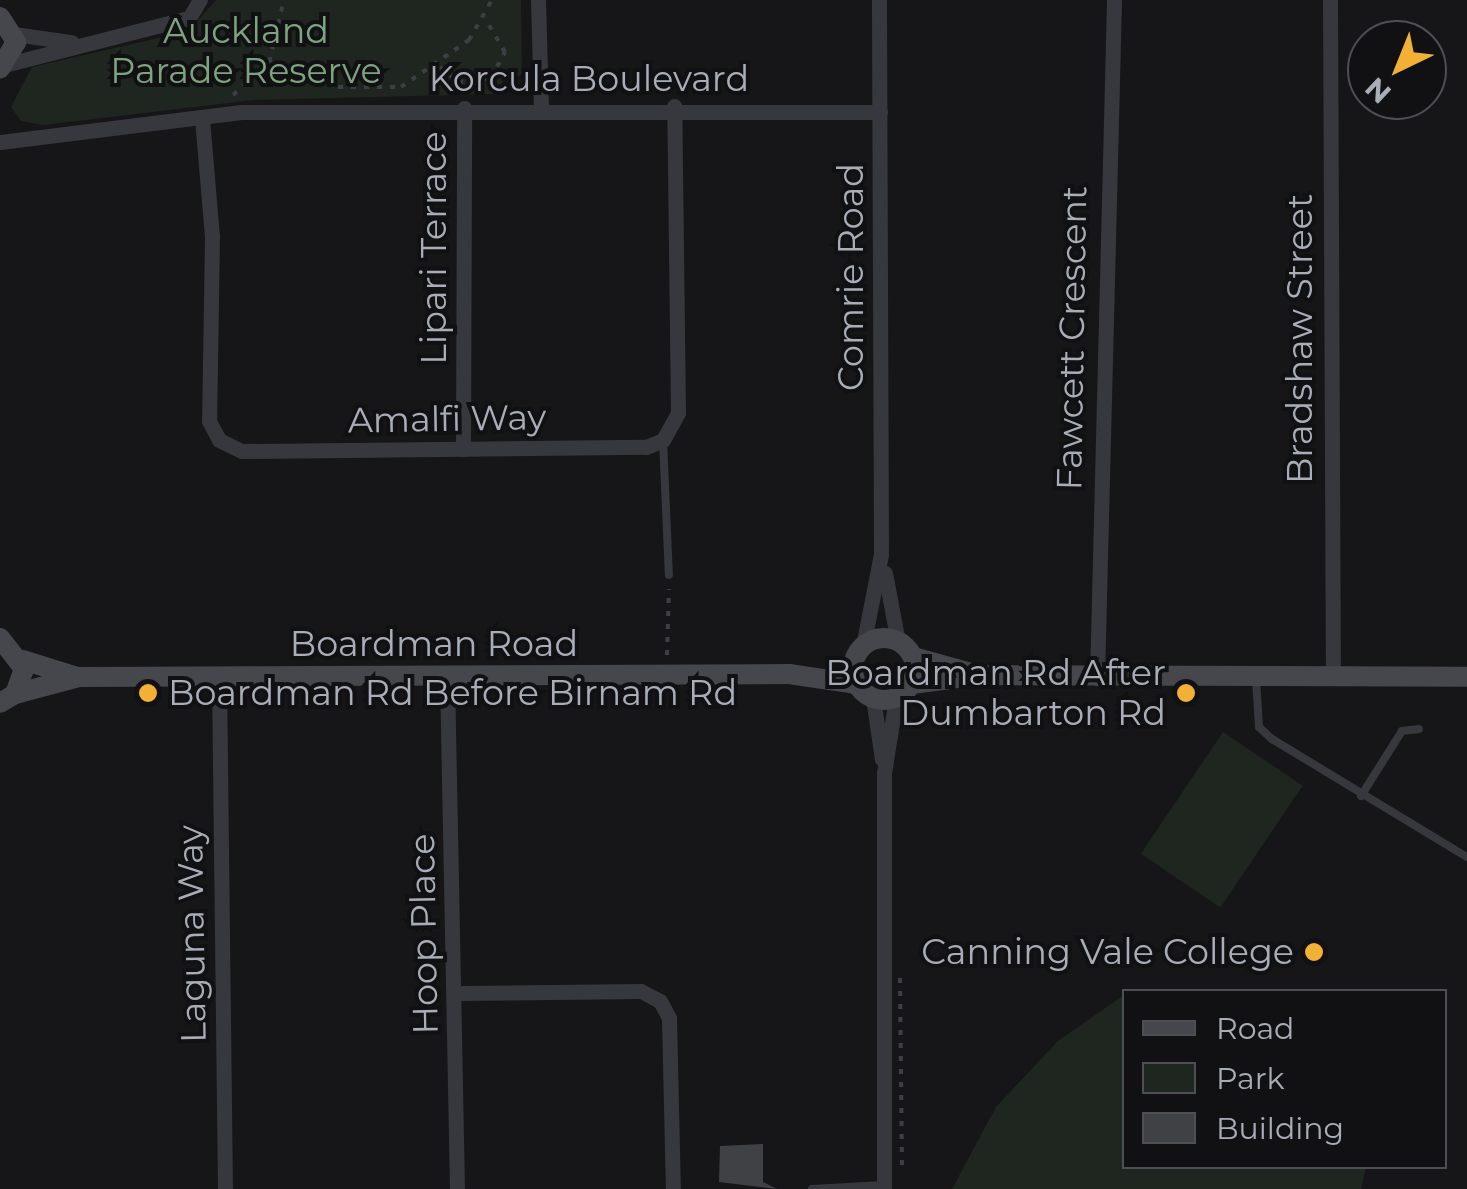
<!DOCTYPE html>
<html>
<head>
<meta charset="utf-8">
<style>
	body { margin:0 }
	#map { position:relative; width:1467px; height:1189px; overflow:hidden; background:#161618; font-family:Montserrat,sans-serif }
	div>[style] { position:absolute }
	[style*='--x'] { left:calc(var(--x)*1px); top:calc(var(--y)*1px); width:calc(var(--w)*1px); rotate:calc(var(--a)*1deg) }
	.green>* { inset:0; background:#1e261f; transform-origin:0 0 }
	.building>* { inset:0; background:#404145 }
	.path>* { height:4px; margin-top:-2px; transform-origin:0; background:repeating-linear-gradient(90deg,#3d3f44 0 5px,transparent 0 13px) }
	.lane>* { height:8px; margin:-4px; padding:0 4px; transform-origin:4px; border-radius:4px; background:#37383d }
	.street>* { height:15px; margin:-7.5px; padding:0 7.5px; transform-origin:7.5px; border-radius:7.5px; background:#37383d }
	.secondary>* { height:20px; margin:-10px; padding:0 10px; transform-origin:10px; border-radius:10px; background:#45474d }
	.secondary>.ring { margin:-10px; padding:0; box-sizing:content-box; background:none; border:20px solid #45474d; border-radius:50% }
	.dots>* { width:28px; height:28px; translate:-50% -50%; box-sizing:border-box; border:5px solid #111113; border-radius:50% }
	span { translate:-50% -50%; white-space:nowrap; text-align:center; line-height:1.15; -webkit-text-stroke:8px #111113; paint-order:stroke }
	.park-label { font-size:35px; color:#7fa381 }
	.street-label { font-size:35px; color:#a8adb8 }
	.poi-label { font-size:35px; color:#a8adb8 }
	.right { translate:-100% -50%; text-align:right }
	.left { translate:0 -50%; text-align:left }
	.legend { position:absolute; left:1122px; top:989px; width:325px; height:180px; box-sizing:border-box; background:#111113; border:2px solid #4d4f55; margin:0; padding:12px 18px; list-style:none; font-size:30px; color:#a8adb8 }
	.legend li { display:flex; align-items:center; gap:20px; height:50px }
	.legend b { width:50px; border:2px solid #4d4f55 }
	.north { position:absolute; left:1347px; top:20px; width:100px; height:100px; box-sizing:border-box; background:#111113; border:2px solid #4d4f55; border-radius:50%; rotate:223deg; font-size:28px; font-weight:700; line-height:40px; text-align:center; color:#a8adb8 }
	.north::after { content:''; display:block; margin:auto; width:35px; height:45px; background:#f2b134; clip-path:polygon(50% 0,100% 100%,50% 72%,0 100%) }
</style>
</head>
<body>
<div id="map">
	<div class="green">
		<div style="clip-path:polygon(216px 0,521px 0,522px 74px,493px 94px,254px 100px,43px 125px,21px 121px,11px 107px,32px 67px,189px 31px)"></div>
		<div style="left:1223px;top:732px;width:96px;height:147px;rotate:34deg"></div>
		<div style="clip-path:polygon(1124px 995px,1124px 1166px,1366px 1167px,1361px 1189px,952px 1189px,996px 1107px,1058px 1041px)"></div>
	</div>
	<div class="building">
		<div style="clip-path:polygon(763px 1144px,763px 1182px,777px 1189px,719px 1182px,720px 1146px)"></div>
	</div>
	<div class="path">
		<div style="--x:269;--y:62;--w:64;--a:-76.4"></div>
		<div style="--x:440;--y:67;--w:23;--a:40"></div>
		<div style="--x:458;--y:82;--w:33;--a:-7"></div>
		<div style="--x:491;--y:78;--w:30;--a:-62"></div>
		<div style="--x:505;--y:52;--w:39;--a:-121"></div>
		<div style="--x:233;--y:95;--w:49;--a:-42.5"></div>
		<div style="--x:269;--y:62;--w:73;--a:19.9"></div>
		<div style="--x:338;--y:87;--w:63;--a:0"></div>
		<div style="--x:401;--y:87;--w:83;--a:-34.7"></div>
		<div style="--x:469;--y:40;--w:46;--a:-60.1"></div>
		<div style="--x:667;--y:655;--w:66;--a:-88.3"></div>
		<div style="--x:900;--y:978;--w:192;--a:89.4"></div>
	</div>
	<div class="lane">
		<div style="--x:663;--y:440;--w:135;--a:87.5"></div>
		<div style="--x:1256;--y:679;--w:48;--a:86.4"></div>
		<div style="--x:1259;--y:727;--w:18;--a:43"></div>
		<div style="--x:1272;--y:739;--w:228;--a:31.2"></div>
		<div style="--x:1361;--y:796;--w:77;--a:-57.8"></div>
		<div style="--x:1402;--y:731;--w:17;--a:-7"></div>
		<div style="--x:812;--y:1189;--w:72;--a:-3.2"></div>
	</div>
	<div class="street">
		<div style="--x:538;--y:0;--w:107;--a:88.4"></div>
		<div style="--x:1330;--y:0;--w:678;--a:89.75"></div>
		<div style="--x:14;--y:34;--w:58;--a:8"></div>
		<div style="--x:8;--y:64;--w:187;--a:-14.3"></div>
		<div style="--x:189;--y:18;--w:21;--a:-59"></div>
		<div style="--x:202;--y:118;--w:118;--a:85.2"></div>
		<div style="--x:212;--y:236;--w:185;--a:90.9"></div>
		<div style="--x:209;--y:421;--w:21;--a:62"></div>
		<div style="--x:219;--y:440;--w:25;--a:26"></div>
		<div style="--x:242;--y:451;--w:404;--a:-0.6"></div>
		<div style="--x:646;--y:447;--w:18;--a:-22"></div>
		<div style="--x:663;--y:440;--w:31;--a:-61"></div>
		<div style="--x:678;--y:413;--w:307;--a:-90.7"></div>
		<div style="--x:0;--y:142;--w:243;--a:-7.1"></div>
		<div style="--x:241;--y:112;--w:639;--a:0"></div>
		<div style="--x:463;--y:449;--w:341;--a:-89.8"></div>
		<div style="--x:885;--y:573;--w:70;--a:79.3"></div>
		<div style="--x:863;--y:646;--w:94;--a:-78.9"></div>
		<div style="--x:881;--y:554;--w:554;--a:-90.21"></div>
		<div style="--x:447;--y:677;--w:512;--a:88.88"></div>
		<div style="--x:219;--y:678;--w:511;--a:89.33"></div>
		<div style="--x:1097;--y:678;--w:678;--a:-88.56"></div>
		<div style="--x:873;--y:698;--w:62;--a:81.6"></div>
		<div style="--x:457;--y:993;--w:184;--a:-0.6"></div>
		<div style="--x:641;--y:991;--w:21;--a:28"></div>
		<div style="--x:660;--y:1001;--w:19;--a:62"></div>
		<div style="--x:669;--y:1018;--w:171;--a:88.7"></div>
		<div style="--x:884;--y:1189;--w:416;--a:-90"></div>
		<div style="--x:884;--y:773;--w:76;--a:-80.9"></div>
	</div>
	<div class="secondary">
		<div style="--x:0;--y:17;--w:30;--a:57"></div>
		<div style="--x:16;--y:42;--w:31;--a:121"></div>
		<div style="--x:0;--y:638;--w:39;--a:52"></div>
		<div style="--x:24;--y:669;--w:27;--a:110"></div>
		<div style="--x:15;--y:694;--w:17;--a:149"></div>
		<div class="ring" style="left:853px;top:638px;width:42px;height:42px"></div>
		<div style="--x:913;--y:657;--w:57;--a:15.3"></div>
		<div style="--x:23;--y:660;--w:57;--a:17.5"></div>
		<div style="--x:912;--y:684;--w:69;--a:-7.5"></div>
		<div style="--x:980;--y:675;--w:487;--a:0.2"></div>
		<div style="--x:15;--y:694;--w:66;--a:-14.9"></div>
		<div style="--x:79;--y:677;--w:710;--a:-0.24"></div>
		<div style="--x:789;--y:674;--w:69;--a:8.4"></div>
	</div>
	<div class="dots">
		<div style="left:148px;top:693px;background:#f2b134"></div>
		<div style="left:1186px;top:693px;background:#f2b134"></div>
		<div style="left:1314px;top:952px;background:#f2b134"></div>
	</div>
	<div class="park-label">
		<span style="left:246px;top:51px">Auckland<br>Parade Reserve</span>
	</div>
	<div class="street-label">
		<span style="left:589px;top:79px">Korcula Boulevard</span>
		<span style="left:434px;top:248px;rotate:-90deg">Lipari Terrace</span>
		<span style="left:851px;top:277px;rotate:-90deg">Comrie Road</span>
		<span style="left:1072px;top:338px;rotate:-89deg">Fawcett Crescent</span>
		<span style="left:1300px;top:339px;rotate:-90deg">Bradshaw Street</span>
		<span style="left:447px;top:419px;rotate:-1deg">Amalfi Way</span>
		<span style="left:434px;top:644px">Boardman Road</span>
		<span style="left:192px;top:934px;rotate:-91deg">Laguna Way</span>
		<span style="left:424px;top:934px;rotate:-91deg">Hoop Place</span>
	</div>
	<div class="poi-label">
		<span class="right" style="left:1166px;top:693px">Boardman Rd After<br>Dumbarton Rd</span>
		<span class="left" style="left:168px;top:693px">Boardman Rd Before Birnam Rd</span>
		<span class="right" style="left:1294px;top:952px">Canning Vale College</span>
	</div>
	<ul class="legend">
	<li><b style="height:12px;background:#45474d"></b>Road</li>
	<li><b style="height:28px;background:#1e261f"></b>Park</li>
	<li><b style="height:28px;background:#404145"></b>Building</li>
	</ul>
	<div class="north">N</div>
</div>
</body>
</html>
